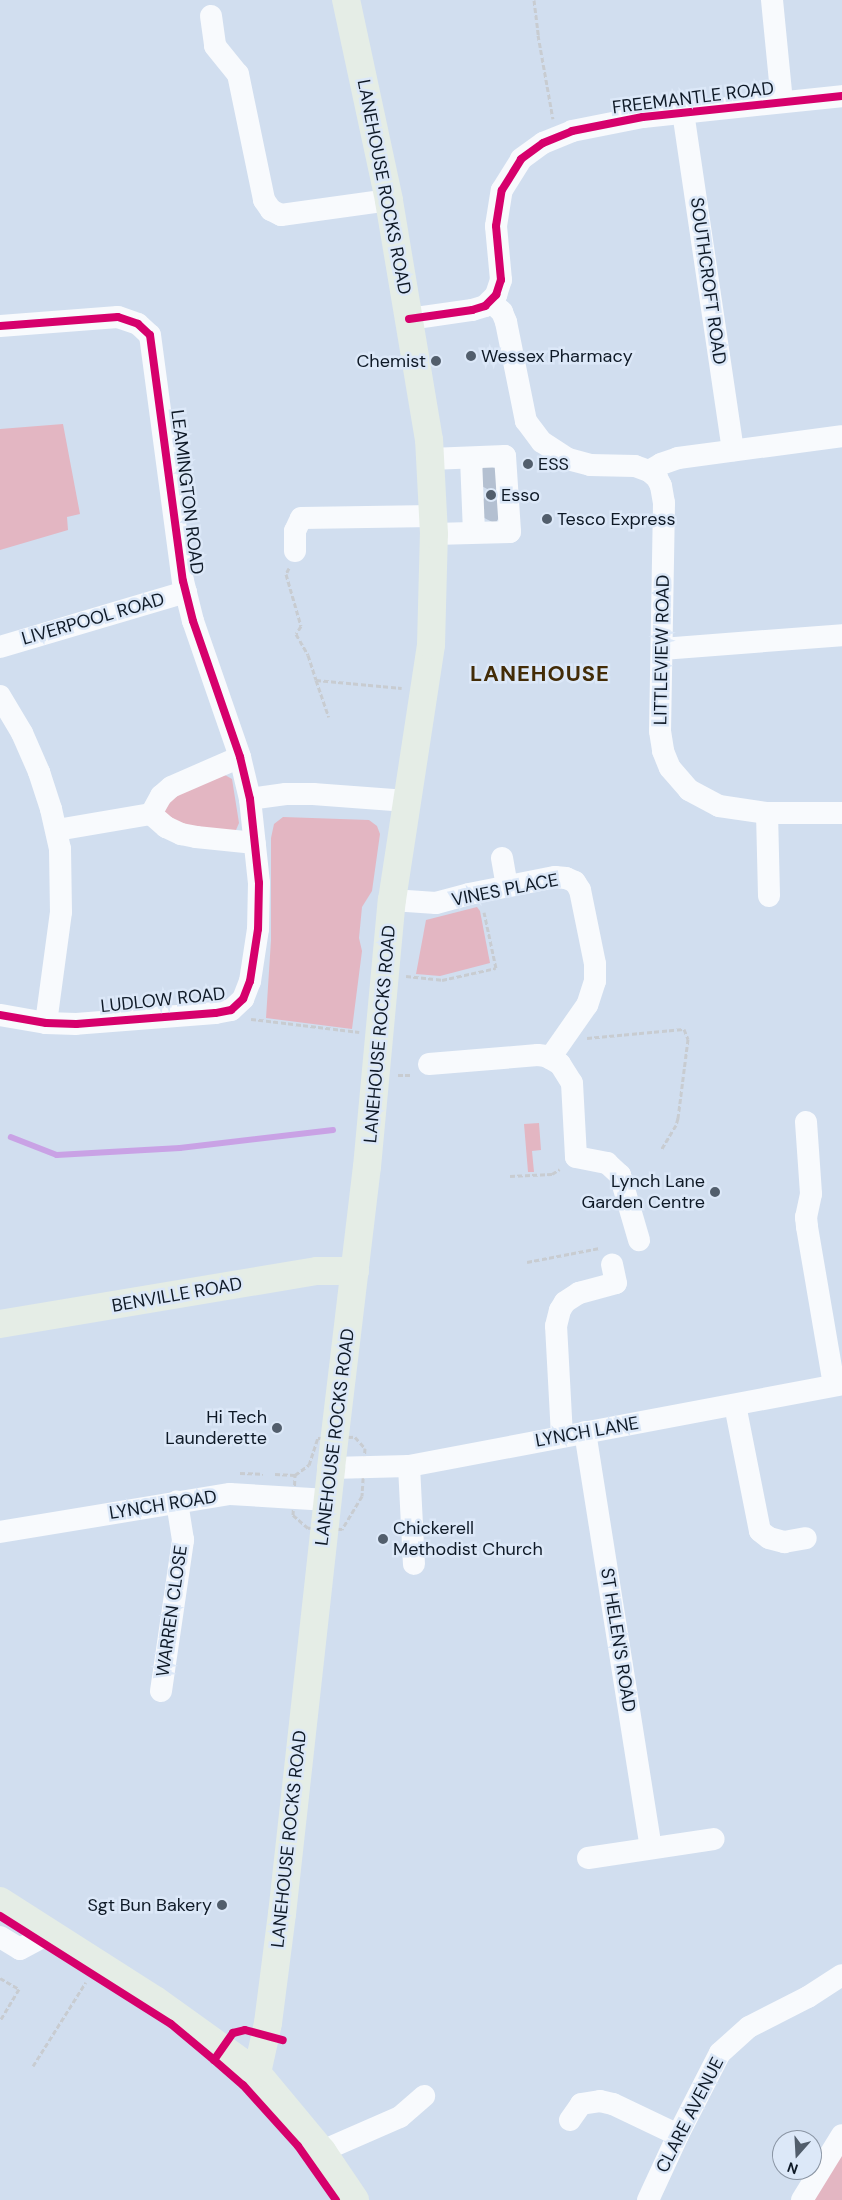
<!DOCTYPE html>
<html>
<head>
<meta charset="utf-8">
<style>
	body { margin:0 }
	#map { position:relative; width:842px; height:2200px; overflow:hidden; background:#d1deef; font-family:"DM Sans",sans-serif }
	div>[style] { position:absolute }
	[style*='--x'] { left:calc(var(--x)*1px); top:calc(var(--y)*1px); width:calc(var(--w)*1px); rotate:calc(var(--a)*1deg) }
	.green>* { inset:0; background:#e3b6c2 }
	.stream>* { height:5.5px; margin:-2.75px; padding:0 2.75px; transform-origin:2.75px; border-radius:2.75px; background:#c9a2e5 }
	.minor-tunnel>* { height:22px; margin-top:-11px; transform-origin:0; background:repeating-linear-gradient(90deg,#b4c0d1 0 22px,transparent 0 33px) }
	.path>* { height:3px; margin-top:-1.5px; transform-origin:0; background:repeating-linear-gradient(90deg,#c8ccd1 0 5px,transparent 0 7.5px) }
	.minor>* { height:22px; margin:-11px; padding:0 11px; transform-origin:11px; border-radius:11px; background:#f8fafd }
	.major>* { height:28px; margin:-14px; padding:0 14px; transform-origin:14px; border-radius:14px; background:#e5ede6 }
	.cycleway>* { height:8px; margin:-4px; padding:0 4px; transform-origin:4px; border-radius:4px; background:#d6006c }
	.dots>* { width:14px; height:14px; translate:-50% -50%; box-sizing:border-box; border:2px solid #dce8f8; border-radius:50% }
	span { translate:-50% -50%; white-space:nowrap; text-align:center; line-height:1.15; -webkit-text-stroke:5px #dce8f8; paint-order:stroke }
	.street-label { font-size:18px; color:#0e1926 }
	.poi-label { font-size:18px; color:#0e1926 }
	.left { translate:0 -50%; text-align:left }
	.right { translate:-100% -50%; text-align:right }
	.district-label { font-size:22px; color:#432c07; font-weight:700; letter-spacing:1px }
	.north { position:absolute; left:772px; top:2130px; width:50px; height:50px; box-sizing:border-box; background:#dce8f8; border:1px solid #8a95a4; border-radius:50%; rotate:199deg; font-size:14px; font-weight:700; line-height:20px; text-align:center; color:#0e1926 }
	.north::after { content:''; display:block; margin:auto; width:18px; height:22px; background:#525e6c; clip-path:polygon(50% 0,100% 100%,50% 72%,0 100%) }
</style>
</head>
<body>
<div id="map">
	<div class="green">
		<div style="clip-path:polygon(63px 424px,80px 514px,67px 517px,68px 530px,0 550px,0 429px)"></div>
		<div style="clip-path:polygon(225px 775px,232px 779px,239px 823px,236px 830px,228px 834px,189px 829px,164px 813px,167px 797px)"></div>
		<div style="clip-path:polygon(283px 817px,369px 820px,377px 826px,380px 834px,372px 891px,362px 907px,359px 938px,362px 951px,352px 1029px,266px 1018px,271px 940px,271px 838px,274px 824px)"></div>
		<div style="clip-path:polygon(477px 907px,480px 911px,490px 963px,440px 976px,416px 974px,426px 920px)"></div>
		<div style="clip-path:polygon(539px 1123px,541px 1150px,532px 1151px,534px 1172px,528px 1172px,524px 1124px)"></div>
		<div style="clip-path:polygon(842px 2152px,842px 2200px,811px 2200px)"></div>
	</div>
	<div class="stream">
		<div style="--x:11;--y:1137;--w:49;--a:21.4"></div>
		<div style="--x:57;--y:1155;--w:123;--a:-3.3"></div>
		<div style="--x:180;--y:1148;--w:154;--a:-6.7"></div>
	</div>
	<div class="minor-tunnel">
		<div style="--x:480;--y:473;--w:22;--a:27"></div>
		<div style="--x:481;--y:504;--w:22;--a:27"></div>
	</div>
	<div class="path">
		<div style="--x:534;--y:0;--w:35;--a:83"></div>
		<div style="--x:538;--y:35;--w:85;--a:79.9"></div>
		<div style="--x:289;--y:568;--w:7;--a:117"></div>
		<div style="--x:286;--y:574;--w:54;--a:73.9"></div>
		<div style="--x:301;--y:626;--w:9;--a:122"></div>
		<div style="--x:296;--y:634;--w:24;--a:60"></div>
		<div style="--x:308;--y:655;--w:26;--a:72"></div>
		<div style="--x:316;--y:680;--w:86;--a:5.3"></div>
		<div style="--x:316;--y:680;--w:39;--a:71"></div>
		<div style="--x:406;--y:976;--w:36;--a:6"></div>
		<div style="--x:442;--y:980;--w:55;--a:-12.5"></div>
		<div style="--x:496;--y:968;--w:57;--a:-102.1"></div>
		<div style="--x:251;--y:1019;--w:109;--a:6.9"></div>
		<div style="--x:587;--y:1038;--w:97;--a:-5.3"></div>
		<div style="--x:684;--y:1029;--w:11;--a:68"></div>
		<div style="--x:688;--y:1039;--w:80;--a:97.2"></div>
		<div style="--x:678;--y:1118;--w:7;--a:106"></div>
		<div style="--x:676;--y:1125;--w:29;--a:121"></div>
		<div style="--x:398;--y:1075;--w:14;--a:0"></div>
		<div style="--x:510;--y:1176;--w:42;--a:-2.7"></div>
		<div style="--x:552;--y:1174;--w:9;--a:-32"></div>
		<div style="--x:527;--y:1262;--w:74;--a:-10.9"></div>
		<div style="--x:355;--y:1437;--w:15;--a:48"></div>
		<div style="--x:365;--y:1448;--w:48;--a:93.6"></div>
		<div style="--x:362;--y:1496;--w:39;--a:121"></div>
		<div style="--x:342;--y:1529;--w:34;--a:-178"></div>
		<div style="--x:308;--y:1528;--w:20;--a:-139"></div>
		<div style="--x:293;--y:1515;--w:40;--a:-87.1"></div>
		<div style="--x:295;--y:1475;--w:17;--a:-36"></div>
		<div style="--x:309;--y:1465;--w:28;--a:-72"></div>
		<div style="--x:318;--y:1438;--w:37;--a:-2"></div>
		<div style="--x:240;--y:1473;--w:23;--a:2"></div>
		<div style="--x:275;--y:1474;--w:20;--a:3"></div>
		<div style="--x:0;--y:1978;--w:22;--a:30"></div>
		<div style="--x:19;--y:1989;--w:37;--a:121"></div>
		<div style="--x:33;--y:2066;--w:99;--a:-57.8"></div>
	</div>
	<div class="minor">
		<div style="--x:772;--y:0;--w:102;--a:84.4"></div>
		<div style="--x:211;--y:16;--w:30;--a:82"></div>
		<div style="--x:215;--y:46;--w:36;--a:51"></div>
		<div style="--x:238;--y:74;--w:129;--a:78.3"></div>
		<div style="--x:264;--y:200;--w:12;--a:55"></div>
		<div style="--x:271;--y:210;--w:11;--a:27"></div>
		<div style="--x:281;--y:215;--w:109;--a:-7.9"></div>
		<div style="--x:683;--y:112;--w:342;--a:81.6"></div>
		<div style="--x:491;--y:302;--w:15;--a:42"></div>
		<div style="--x:502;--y:312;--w:11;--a:68"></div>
		<div style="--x:506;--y:322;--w:101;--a:78.6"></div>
		<div style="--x:526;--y:421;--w:26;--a:53"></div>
		<div style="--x:542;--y:442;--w:31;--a:33"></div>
		<div style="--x:568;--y:459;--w:23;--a:15"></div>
		<div style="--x:590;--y:465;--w:45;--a:1.3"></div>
		<div style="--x:635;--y:466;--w:15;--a:20"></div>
		<div style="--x:649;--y:471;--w:14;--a:-30"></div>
		<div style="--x:661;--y:464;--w:18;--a:-19"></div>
		<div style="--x:678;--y:458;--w:165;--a:-7.6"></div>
		<div style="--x:409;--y:319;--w:64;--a:-8.1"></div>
		<div style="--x:472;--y:310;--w:14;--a:-17"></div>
		<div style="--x:485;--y:306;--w:16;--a:-45"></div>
		<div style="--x:496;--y:295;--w:16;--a:-72"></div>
		<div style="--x:501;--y:280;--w:54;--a:-95.3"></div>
		<div style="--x:496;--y:226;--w:36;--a:-81"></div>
		<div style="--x:502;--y:190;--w:36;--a:-58"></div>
		<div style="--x:521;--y:159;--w:27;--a:-36"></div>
		<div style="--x:543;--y:143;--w:31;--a:-22"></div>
		<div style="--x:572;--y:131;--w:72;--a:-11.2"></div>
		<div style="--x:643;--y:117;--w:200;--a:-6"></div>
		<div style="--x:0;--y:326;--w:118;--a:-4.4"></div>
		<div style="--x:118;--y:317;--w:21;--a:19"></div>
		<div style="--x:138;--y:324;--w:16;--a:43"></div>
		<div style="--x:150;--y:335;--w:248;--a:82.4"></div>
		<div style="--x:183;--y:581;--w:41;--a:76"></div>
		<div style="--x:193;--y:621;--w:144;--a:70.9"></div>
		<div style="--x:240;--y:757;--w:43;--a:76.6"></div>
		<div style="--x:250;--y:799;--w:84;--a:83.9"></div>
		<div style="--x:259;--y:883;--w:46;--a:91.2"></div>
		<div style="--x:258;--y:929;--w:53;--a:98.7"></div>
		<div style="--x:250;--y:981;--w:19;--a:111"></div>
		<div style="--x:243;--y:999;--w:16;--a:137"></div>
		<div style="--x:231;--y:1010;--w:16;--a:169"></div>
		<div style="--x:215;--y:1013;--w:139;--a:175.5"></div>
		<div style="--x:76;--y:1024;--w:30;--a:-178"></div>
		<div style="--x:46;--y:1023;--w:47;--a:-170.1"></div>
		<div style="--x:471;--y:458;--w:74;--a:87.7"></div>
		<div style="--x:430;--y:459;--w:75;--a:-2.3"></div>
		<div style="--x:505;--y:456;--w:76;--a:86.2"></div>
		<div style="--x:510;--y:532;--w:76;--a:178.5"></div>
		<div style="--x:649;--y:471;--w:11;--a:41"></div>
		<div style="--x:657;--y:478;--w:9;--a:63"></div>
		<div style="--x:661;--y:486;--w:17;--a:80"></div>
		<div style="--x:664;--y:503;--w:228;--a:91"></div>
		<div style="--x:660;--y:731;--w:20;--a:81"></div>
		<div style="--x:663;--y:751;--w:18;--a:68"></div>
		<div style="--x:670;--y:768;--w:29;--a:49"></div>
		<div style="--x:689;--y:790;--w:34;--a:28"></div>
		<div style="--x:719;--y:806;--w:49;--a:8.3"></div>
		<div style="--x:767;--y:813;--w:75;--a:0"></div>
		<div style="--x:295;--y:551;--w:20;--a:-90"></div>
		<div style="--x:295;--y:531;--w:14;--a:-65"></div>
		<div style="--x:301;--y:518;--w:132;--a:-0.9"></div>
		<div style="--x:0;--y:647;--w:194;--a:-16.5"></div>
		<div style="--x:662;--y:649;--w:181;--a:-4.4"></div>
		<div style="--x:0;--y:696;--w:43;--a:59.3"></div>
		<div style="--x:22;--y:733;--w:43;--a:66.4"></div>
		<div style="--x:39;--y:772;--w:39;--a:72"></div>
		<div style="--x:51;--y:809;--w:41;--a:77.3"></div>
		<div style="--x:60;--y:849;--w:63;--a:89.1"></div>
		<div style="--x:61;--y:912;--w:112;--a:97.7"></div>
		<div style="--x:250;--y:799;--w:36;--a:-8"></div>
		<div style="--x:286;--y:794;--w:27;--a:0"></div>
		<div style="--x:313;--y:794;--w:94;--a:4.3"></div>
		<div style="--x:767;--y:813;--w:83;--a:88.6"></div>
		<div style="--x:151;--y:814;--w:20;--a:41"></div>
		<div style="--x:166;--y:827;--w:17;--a:25"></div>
		<div style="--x:181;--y:834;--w:15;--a:11"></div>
		<div style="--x:196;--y:837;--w:59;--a:5.8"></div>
		<div style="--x:57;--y:830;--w:95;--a:-9.7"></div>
		<div style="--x:151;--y:814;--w:21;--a:-61"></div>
		<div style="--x:161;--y:796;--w:13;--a:-42"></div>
		<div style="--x:171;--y:787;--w:75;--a:-23.5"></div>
		<div style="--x:502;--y:858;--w:28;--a:80"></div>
		<div style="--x:392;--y:900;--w:44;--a:3.9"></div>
		<div style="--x:436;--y:903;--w:34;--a:-15"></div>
		<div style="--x:469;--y:894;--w:88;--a:-11.2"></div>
		<div style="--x:555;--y:877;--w:11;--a:5"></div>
		<div style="--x:566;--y:878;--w:10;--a:24"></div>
		<div style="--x:575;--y:882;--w:9;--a:58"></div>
		<div style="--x:580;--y:890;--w:76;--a:78.5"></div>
		<div style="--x:595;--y:964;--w:17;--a:90"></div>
		<div style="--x:595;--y:981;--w:25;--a:108"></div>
		<div style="--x:587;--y:1005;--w:65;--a:124.9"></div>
		<div style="--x:429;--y:1064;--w:109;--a:-4.7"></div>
		<div style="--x:538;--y:1055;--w:8;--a:7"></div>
		<div style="--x:546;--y:1056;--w:16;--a:30"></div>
		<div style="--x:560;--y:1064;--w:22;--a:58"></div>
		<div style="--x:572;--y:1083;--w:74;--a:86.9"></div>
		<div style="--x:576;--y:1157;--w:32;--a:11"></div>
		<div style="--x:607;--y:1163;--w:18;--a:43"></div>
		<div style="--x:620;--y:1175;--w:68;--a:73.7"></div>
		<div style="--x:806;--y:1122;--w:72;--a:86"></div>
		<div style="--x:811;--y:1194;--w:24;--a:102"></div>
		<div style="--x:806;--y:1217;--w:10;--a:84"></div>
		<div style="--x:807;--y:1227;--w:160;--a:80.3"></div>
		<div style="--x:735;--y:1405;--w:128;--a:78.8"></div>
		<div style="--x:760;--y:1531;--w:11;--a:38"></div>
		<div style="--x:769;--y:1538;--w:16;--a:15"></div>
		<div style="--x:784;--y:1542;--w:22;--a:-10"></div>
		<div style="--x:585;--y:1432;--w:421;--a:81"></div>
		<div style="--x:562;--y:1436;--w:110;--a:-93.1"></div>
		<div style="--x:556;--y:1326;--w:16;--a:-76"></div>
		<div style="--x:560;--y:1310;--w:9;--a:-58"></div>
		<div style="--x:565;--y:1302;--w:17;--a:-33"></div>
		<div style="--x:579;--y:1293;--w:38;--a:-15"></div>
		<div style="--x:616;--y:1283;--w:19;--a:-102"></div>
		<div style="--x:409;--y:1466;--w:98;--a:87.1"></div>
		<div style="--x:331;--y:1468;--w:78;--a:-1.5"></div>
		<div style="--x:409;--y:1466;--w:441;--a:-10.7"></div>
		<div style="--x:0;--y:1532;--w:233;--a:-9.4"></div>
		<div style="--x:230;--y:1494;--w:98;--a:3.5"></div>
		<div style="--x:161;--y:1691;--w:153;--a:-81.7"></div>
		<div style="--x:183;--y:1540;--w:39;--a:-99"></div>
		<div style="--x:588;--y:1858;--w:127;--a:-8.6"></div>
		<div style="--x:0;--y:1937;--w:23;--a:31"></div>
		<div style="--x:20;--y:1949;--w:34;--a:-28"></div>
		<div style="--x:570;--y:2120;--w:19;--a:-55"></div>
		<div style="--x:581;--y:2104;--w:19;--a:-9"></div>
		<div style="--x:600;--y:2101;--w:13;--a:13"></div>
		<div style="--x:613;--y:2104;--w:72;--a:25.5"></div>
		<div style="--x:322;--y:2151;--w:85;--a:-23.6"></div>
		<div style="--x:400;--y:2117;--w:32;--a:-41"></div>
		<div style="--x:648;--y:2200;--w:72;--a:-65.2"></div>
		<div style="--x:678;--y:2135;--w:92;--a:-62.9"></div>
		<div style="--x:720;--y:2053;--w:39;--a:-42"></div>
		<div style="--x:749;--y:2027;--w:66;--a:-27"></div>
		<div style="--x:808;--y:1997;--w:40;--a:-32.9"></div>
		<div style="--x:802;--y:2200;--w:76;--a:-58.4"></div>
	</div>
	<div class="major">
		<div style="--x:0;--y:1324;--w:321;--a:-9.5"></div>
		<div style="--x:317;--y:1271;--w:38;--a:0"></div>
		<div style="--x:0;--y:1901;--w:184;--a:32.6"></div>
		<div style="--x:155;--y:2000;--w:125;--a:35.6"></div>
		<div style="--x:257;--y:2073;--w:102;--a:50.2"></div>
		<div style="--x:322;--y:2151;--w:59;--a:56"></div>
		<div style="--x:257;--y:2073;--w:51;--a:-77.6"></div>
		<div style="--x:268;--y:2023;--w:110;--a:-82.7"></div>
		<div style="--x:282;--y:1914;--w:449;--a:-83.7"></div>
		<div style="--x:331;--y:1468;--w:303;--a:-83.2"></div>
		<div style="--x:367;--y:1167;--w:268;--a:-84.7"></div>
		<div style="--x:392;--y:900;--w:258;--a:-81.3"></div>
		<div style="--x:431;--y:645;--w:111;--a:-88.5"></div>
		<div style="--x:434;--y:534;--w:94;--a:-93"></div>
		<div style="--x:429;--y:440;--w:243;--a:-99.5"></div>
		<div style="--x:389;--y:200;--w:205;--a:-102.1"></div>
	</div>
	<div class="cycleway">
		<div style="--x:409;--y:319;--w:64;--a:-8.1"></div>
		<div style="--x:472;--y:310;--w:14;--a:-17"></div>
		<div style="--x:485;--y:306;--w:16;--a:-45"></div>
		<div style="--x:496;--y:295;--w:16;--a:-72"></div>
		<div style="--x:501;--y:280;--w:54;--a:-95.3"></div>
		<div style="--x:496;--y:226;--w:36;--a:-81"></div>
		<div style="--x:502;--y:190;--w:36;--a:-58"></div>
		<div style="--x:521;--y:159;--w:27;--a:-36"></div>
		<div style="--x:543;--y:143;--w:31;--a:-22"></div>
		<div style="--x:572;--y:131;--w:72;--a:-11.2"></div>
		<div style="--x:643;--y:117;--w:200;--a:-6"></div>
		<div style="--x:0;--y:326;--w:118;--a:-4.4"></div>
		<div style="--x:118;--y:317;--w:21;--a:19"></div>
		<div style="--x:138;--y:324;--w:16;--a:43"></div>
		<div style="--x:150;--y:335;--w:248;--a:82.4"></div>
		<div style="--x:183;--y:581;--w:41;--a:76"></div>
		<div style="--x:193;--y:621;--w:144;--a:70.9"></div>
		<div style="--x:240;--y:757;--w:43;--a:76.6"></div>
		<div style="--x:250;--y:799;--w:84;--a:83.9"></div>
		<div style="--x:259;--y:883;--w:46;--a:91.2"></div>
		<div style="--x:258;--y:929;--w:53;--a:98.7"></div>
		<div style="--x:250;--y:981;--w:19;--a:111"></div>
		<div style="--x:243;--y:999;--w:16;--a:137"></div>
		<div style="--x:231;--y:1010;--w:16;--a:169"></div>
		<div style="--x:215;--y:1013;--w:139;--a:175.5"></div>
		<div style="--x:76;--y:1024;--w:30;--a:-178"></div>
		<div style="--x:46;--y:1023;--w:47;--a:-170.1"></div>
		<div style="--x:0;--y:1916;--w:202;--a:32.3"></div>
		<div style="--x:171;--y:2024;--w:56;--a:39.9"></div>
		<div style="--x:214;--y:2060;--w:38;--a:41"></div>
		<div style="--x:243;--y:2085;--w:82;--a:48"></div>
		<div style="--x:298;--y:2146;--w:66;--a:54.9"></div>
		<div style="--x:214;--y:2060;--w:33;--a:-55"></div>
		<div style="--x:233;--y:2033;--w:12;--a:-14"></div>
		<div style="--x:245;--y:2030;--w:39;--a:15"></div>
	</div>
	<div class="dots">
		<div style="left:471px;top:356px;background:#525e6c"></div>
		<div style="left:436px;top:361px;background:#525e6c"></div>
		<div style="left:528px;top:464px;background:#525e6c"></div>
		<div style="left:491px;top:495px;background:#525e6c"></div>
		<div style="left:547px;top:519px;background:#525e6c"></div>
		<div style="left:715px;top:1192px;background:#525e6c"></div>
		<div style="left:277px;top:1428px;background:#525e6c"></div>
		<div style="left:383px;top:1539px;background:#525e6c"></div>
		<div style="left:222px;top:1905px;background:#525e6c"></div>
	</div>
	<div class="street-label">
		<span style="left:693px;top:98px;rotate:-7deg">FREEMANTLE ROAD</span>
		<span style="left:384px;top:187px;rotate:79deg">LANEHOUSE ROCKS ROAD</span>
		<span style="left:708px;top:281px;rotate:82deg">SOUTHCROFT ROAD</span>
		<span style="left:187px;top:492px;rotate:83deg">LEAMINGTON ROAD</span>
		<span style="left:93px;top:619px;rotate:-16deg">LIVERPOOL ROAD</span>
		<span style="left:662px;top:650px;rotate:-89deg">LITTLEVIEW ROAD</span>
		<span style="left:505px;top:890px;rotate:-11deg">VINES PLACE</span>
		<span style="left:163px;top:1000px;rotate:-6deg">LUDLOW ROAD</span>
		<span style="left:380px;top:1034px;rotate:-85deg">LANEHOUSE ROCKS ROAD</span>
		<span style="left:177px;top:1295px;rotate:-10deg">BENVILLE ROAD</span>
		<span style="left:587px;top:1432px;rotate:-10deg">LYNCH LANE</span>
		<span style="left:335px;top:1437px;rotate:-83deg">LANEHOUSE ROCKS ROAD</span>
		<span style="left:163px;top:1505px;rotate:-9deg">LYNCH ROAD</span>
		<span style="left:172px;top:1611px;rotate:-82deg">WARREN CLOSE</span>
		<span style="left:618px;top:1640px;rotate:81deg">ST HELEN'S ROAD</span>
		<span style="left:289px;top:1839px;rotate:-84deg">LANEHOUSE ROCKS ROAD</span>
		<span style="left:690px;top:2115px;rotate:-63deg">CLARE AVENUE</span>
	</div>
	<div class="poi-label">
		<span class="left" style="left:481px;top:356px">Wessex Pharmacy</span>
		<span class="right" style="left:426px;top:361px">Chemist</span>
		<span class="left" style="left:538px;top:464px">ESS</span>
		<span class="left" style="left:501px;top:495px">Esso</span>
		<span class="left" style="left:557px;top:519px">Tesco Express</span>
		<span class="right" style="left:705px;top:1192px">Lynch Lane<br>Garden Centre</span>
		<span class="right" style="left:267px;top:1428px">Hi Tech<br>Launderette</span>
		<span class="left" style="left:393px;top:1539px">Chickerell<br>Methodist Church</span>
		<span class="right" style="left:212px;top:1905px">Sgt Bun Bakery</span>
	</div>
	<div class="district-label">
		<span style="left:540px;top:674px">LANEHOUSE</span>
	</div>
	<div class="north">N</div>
</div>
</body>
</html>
